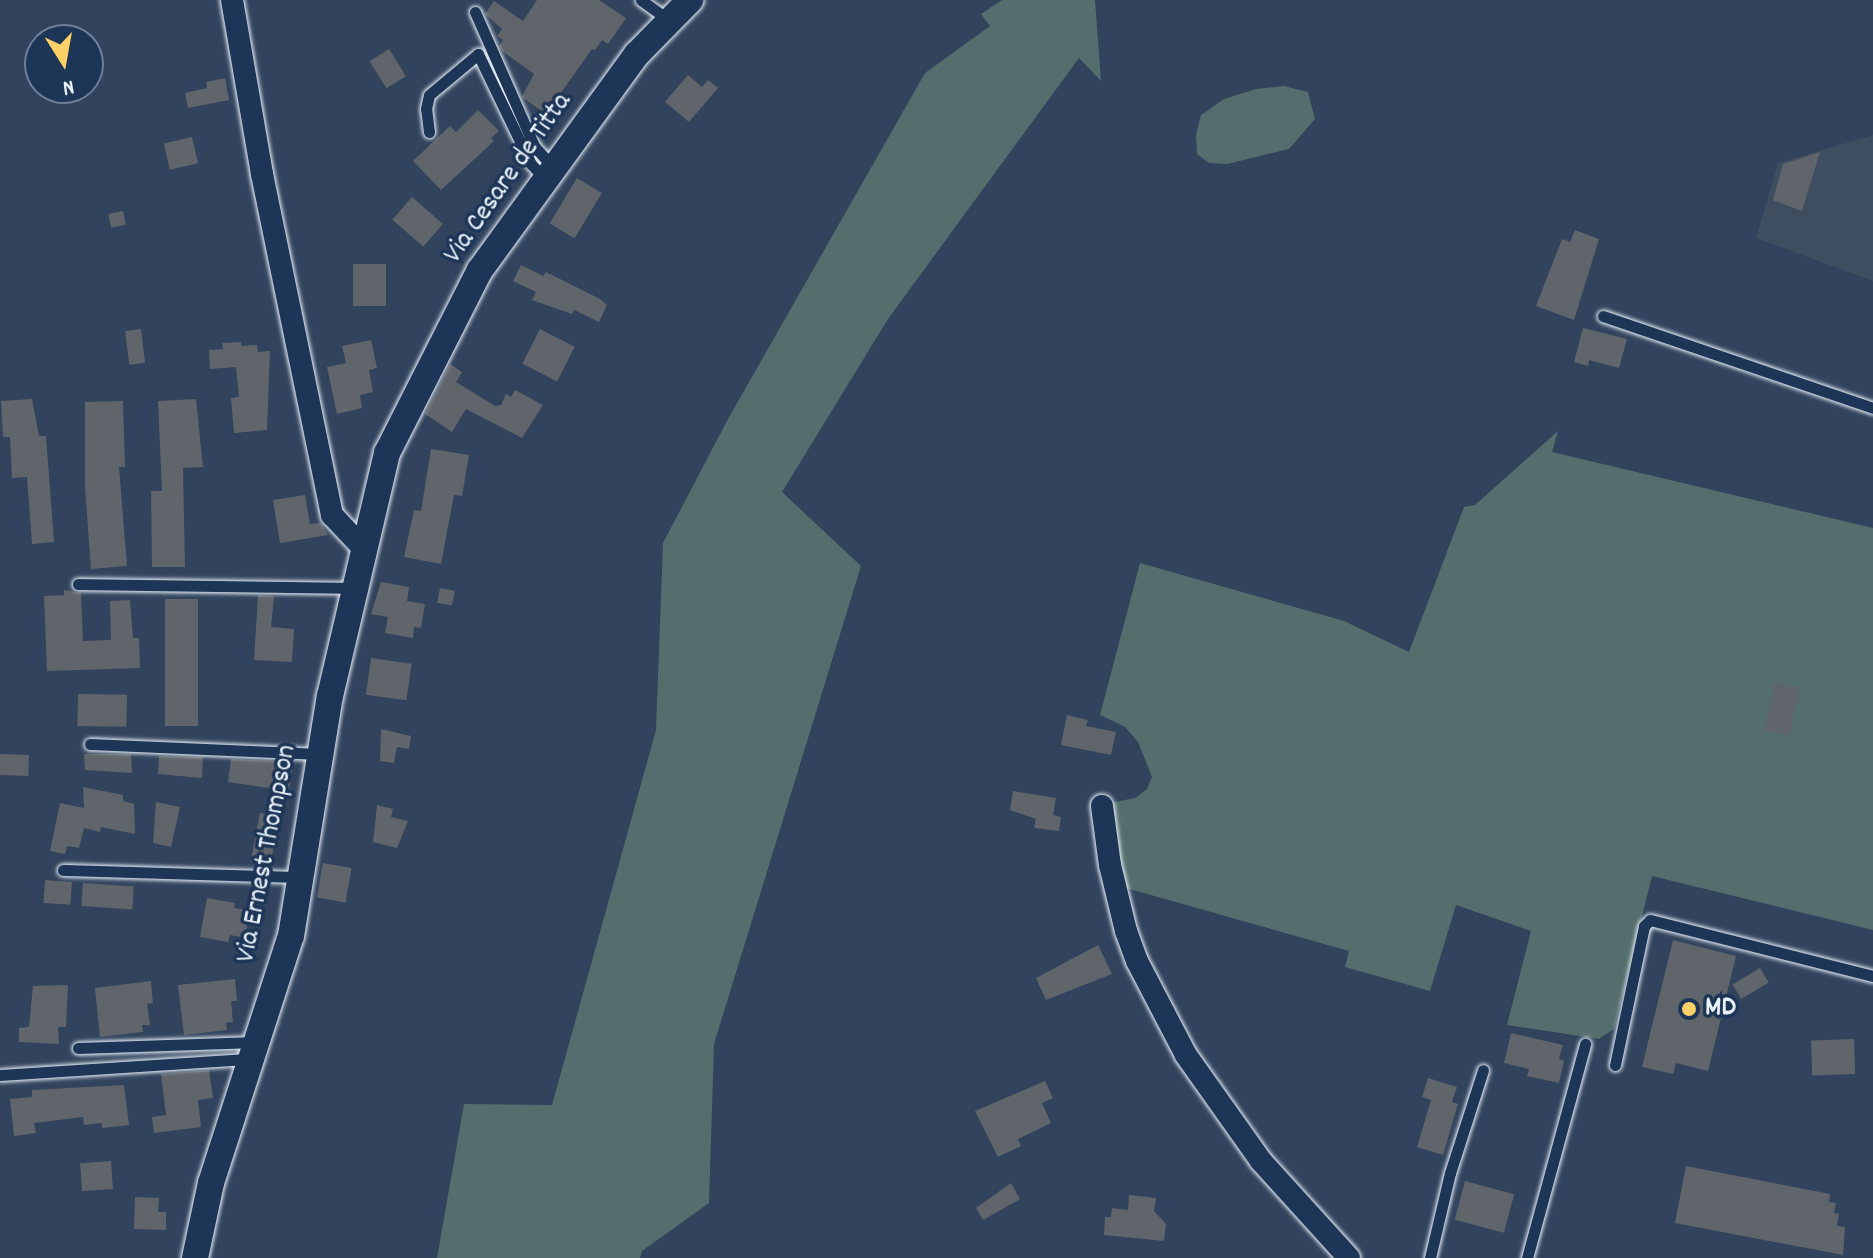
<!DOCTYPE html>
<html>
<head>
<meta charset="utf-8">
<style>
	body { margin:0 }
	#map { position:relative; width:1873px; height:1258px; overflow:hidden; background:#31435d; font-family:Dekko,sans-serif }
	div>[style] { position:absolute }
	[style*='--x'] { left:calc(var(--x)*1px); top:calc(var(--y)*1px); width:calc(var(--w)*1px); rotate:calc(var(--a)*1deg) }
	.built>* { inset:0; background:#3f4d61 }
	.green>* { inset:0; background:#536e6c }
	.building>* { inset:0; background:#60656b; transform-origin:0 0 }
	.roads { filter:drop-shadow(0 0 2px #e8f1f8) drop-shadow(0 0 2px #e8f1f8) }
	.service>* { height:11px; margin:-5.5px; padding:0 5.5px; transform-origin:5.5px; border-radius:5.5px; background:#1d3557 }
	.minor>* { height:22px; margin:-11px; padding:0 11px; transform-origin:11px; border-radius:11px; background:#1d3557 }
	.tertiary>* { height:26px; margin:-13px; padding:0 13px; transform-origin:13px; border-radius:13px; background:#1d3557 }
	.dots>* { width:22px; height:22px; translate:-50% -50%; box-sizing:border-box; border:4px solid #1d3557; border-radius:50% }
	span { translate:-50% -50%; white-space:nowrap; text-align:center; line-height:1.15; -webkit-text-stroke:7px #1d3557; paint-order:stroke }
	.street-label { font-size:28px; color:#e8f1f8 }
	.poi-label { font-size:28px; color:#e8f1f8; font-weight:700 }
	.left { translate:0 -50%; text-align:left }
	.north { position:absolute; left:24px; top:24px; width:80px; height:80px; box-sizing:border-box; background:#1d3557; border:2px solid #6e8097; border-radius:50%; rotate:169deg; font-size:22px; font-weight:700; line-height:32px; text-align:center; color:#e8f1f8 }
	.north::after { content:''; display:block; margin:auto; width:28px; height:36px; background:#ffd166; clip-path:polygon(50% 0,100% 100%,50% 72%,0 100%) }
</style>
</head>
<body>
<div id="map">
	<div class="built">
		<div style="clip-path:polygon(1873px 135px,1873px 281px,1756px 238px,1778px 163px)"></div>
	</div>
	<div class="green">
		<div style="clip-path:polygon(1002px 0,1095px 0,1101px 81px,1079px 58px,888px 319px,782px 492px,861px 566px,714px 1044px,709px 1203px,642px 1251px,640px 1258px,437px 1258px,464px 1104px,552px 1105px,656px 730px,663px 543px,728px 419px,925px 73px,990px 26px,981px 14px)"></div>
		<div style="clip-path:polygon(1284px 86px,1308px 92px,1315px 119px,1289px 149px,1227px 164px,1209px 163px,1197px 154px,1196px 135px,1201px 115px,1224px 99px,1256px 89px)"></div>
		<div style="clip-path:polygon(1558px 431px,1552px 452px,1873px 528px,1873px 930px,1652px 876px,1614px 1029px,1599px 1039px,1507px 1025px,1531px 931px,1456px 905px,1430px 991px,1345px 967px,1349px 951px,1119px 886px,1110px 803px,1135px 798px,1147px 789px,1152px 777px,1138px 742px,1125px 727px,1100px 715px,1140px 563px,1344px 621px,1409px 652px,1464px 507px,1475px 505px)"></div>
	</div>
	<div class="building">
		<div style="clip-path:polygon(537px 0,599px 0,626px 18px,608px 44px,602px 40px,595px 50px,592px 49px,546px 114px,522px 97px,534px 74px,502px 51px,499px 46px,503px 40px,497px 36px,502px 29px,485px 14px,494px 1px,523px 21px)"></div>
		<div style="left:389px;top:49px;width:32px;height:23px;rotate:58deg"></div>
		<div style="clip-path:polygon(688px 75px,702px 87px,708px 80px,718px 88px,689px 122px,665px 102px)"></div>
		<div style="clip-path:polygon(225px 78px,229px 100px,188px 108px,185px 93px,207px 88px,206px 82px)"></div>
		<div style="clip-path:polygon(478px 110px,499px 131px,491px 138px,494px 141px,441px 190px,413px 161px,450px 126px,456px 132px)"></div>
		<div style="left:192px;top:137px;width:27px;height:29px;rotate:77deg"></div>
		<div style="clip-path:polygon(1820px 152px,1802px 211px,1773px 200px,1783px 164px)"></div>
		<div style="left:577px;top:178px;width:29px;height:53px;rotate:31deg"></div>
		<div style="left:412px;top:197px;width:41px;height:30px;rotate:41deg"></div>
		<div style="left:123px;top:211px;width:14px;height:15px;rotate:78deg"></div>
		<div style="clip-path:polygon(1575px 230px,1599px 239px,1574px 320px,1536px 306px,1562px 239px,1570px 242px)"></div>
		<div style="left:353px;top:264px;width:33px;height:42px"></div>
		<div style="clip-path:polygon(521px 265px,543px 276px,546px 272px,600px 299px,607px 305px,599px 322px,574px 310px,572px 314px,532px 300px,536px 292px,513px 281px)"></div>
		<div style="clip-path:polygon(1583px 328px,1627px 339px,1619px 368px,1589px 360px,1588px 366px,1574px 362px)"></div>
		<div style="left:141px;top:329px;width:34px;height:16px;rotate:83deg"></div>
		<div style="left:540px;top:329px;width:39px;height:39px;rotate:27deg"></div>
		<div style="clip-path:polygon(371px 340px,377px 368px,369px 370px,373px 392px,360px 395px,362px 408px,337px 414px,327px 367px,346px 363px,342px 346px)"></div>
		<div style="clip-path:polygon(241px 342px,241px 346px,257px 345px,258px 352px,270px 351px,267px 430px,234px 433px,231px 398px,239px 397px,236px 367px,210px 369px,209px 350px,223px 349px,222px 343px)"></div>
		<div style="clip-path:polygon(450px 364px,462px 372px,456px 382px,495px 406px,501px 405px,506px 394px,511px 397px,515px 390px,543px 405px,522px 438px,466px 409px,452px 432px,425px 414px)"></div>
		<div style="clip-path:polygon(32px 399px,39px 436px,46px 436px,54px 542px,32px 544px,27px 477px,12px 478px,10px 437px,3px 437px,1px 401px)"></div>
		<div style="clip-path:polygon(196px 399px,203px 467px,183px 468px,185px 567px,152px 567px,151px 491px,162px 491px,158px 401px)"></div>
		<div style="clip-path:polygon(123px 401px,125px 467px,119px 467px,127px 566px,91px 569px,85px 488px,85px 402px)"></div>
		<div style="clip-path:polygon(431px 449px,469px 455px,462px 496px,454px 495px,441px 564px,404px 557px,414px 510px,421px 511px)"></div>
		<div style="clip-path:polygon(305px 495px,310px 524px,321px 523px,328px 535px,280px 543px,273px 500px)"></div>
		<div style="clip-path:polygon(381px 582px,409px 587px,407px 601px,425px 604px,421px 628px,414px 627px,413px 638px,385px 633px,388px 617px,371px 614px)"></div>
		<div style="left:440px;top:588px;width:15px;height:15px;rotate:11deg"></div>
		<div style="clip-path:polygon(64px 590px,81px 593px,83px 641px,111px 640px,110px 601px,130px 600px,133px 638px,139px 638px,140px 668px,47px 671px,44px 596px,64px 595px)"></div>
		<div style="clip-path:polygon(258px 595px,274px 596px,271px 627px,294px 629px,292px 662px,254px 660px)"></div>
		<div style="left:165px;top:599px;width:33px;height:127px"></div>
		<div style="left:371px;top:658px;width:41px;height:37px;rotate:8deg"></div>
		<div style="left:1775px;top:682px;width:26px;height:49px;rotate:13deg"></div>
		<div style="left:78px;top:694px;width:49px;height:32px;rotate:1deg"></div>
		<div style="clip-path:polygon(1067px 715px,1088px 720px,1086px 726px,1116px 732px,1111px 755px,1061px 745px)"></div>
		<div style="clip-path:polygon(381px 729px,411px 736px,409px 749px,397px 747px,394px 763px,380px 761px)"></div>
		<div style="left:0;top:754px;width:29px;height:21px;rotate:2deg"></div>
		<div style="clip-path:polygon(84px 754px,131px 754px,132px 773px,85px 770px)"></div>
		<div style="clip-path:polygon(159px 756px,203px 757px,202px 778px,158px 774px)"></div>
		<div style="clip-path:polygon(231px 759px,293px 762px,289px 791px,228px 782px)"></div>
		<div style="clip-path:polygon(83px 787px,123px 795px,123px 801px,134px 804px,135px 834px,101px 827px,100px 832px,84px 828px,79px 848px,67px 846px,65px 854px,50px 851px,60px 803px,84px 808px)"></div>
		<div style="clip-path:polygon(1013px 791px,1056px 798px,1053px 815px,1061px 817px,1059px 831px,1034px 828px,1036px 819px,1010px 810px)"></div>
		<div style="clip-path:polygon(156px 802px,180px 807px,171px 847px,153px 843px)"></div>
		<div style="clip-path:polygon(377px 805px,393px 809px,391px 817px,408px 821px,397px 848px,373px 842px)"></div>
		<div style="left:260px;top:813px;width:20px;height:50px;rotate:11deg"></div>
		<div style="left:323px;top:863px;width:29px;height:35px;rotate:10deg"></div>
		<div style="left:45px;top:880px;width:27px;height:23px;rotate:4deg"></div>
		<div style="left:83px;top:883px;width:51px;height:23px;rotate:4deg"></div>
		<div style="clip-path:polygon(207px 898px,235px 903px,234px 908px,250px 910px,245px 938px,230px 935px,228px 942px,200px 937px)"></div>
		<div style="clip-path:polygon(1673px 940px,1736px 956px,1708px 1071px,1676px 1063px,1673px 1074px,1642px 1067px)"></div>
		<div style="clip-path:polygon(1098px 945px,1112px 974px,1046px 1000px,1036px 978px)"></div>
		<div style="left:1760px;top:968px;width:17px;height:32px;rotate:59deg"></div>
		<div style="clip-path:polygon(235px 979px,237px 1001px,231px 1001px,233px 1022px,226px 1023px,227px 1030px,184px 1035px,178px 985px)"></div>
		<div style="clip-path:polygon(151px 981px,153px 1003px,147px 1004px,150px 1025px,142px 1025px,143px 1032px,100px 1037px,95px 988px)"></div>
		<div style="clip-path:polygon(68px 985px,66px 1027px,58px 1027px,59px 1044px,19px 1042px,19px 1028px,29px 1027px,33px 986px)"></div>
		<div style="clip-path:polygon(1511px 1033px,1563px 1045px,1559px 1059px,1564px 1061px,1559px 1083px,1527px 1076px,1529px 1069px,1504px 1063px)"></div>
		<div style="left:1854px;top:1039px;width:35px;height:43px;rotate:88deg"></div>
		<div style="clip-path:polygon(209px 1070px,213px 1098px,198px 1100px,201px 1127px,154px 1133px,152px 1117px,166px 1115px,161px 1074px)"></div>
		<div style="clip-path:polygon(1428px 1078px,1457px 1087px,1452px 1102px,1458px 1104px,1443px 1155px,1417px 1147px,1431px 1100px,1422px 1097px)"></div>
		<div style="clip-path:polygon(1045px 1081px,1053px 1098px,1042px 1103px,1051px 1123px,1018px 1139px,1021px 1146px,998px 1157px,975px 1111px)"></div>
		<div style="clip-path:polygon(124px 1085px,129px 1125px,102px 1128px,102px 1123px,84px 1125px,83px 1117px,34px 1123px,36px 1133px,14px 1136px,10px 1099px,32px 1097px,32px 1090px)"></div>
		<div style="left:111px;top:1161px;width:28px;height:31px;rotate:86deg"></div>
		<div style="clip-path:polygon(1686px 1166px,1830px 1194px,1829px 1202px,1836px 1203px,1834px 1213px,1839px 1214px,1837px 1226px,1845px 1227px,1843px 1255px,1675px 1223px)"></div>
		<div style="left:1465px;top:1181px;width:51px;height:40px;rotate:15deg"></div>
		<div style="clip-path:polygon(1011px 1183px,1020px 1199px,983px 1220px,976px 1208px)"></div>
		<div style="clip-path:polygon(1129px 1195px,1156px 1198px,1154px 1211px,1166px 1224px,1164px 1241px,1104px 1235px,1105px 1217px,1111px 1217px,1112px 1208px,1128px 1210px)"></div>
		<div style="clip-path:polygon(135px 1197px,159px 1198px,158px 1212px,166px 1212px,166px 1230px,134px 1229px)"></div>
	</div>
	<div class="roads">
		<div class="service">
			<div style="--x:641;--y:0;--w:36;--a:36"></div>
			<div style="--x:475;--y:12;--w:146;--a:66.2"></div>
			<div style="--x:534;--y:146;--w:30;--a:48"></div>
			<div style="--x:429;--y:132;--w:23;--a:-97"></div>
			<div style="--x:426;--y:109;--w:14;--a:-78"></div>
			<div style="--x:429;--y:95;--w:64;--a:-39.9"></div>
			<div style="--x:478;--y:54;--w:122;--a:64.3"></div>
			<div style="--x:531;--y:164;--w:21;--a:47"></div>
			<div style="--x:1603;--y:316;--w:285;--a:18.8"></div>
			<div style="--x:78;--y:584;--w:277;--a:0.8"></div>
			<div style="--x:90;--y:744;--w:230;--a:2.5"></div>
			<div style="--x:63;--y:870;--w:237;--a:1.7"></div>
			<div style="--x:78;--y:1048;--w:178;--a:-1.9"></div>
			<div style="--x:1615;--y:1065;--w:142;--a:-78.2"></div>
			<div style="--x:1644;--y:926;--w:8;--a:-45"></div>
			<div style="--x:1650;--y:920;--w:230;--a:14.1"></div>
			<div style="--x:0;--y:1075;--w:251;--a:-3.7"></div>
			<div style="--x:1430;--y:1258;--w:87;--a:-76.8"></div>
			<div style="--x:1450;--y:1173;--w:108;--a:-72.2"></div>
			<div style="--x:1527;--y:1258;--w:222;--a:-74.8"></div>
		</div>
		<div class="minor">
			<div style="--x:232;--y:0;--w:177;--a:80.2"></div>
			<div style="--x:262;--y:174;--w:348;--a:78.4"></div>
			<div style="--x:332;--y:515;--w:48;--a:46.7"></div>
			<div style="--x:1102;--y:806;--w:60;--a:82.3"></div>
			<div style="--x:1110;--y:865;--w:68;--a:76.4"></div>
			<div style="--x:1126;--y:931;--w:32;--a:70"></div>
			<div style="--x:1137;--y:961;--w:106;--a:62.5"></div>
			<div style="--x:1186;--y:1055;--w:130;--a:54.7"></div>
			<div style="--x:1261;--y:1161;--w:131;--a:47.8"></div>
		</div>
		<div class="tertiary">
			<div style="--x:195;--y:1258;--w:77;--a:-78"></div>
			<div style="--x:211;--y:1183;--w:260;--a:-72.1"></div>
			<div style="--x:291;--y:936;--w:243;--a:-80.8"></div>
			<div style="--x:330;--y:696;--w:250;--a:-76.8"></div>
			<div style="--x:387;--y:453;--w:205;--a:-63.1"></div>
			<div style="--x:480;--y:270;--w:267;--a:-54"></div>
			<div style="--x:637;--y:54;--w:76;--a:-45.5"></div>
		</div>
	</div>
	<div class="dots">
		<div style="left:1689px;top:1009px;background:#ffd166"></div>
	</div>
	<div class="street-label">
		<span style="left:509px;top:179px;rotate:-55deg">Via Cesare de Titta</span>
		<span style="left:268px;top:854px;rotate:-79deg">Via Ernest Thompson</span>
	</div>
	<div class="poi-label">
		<span class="left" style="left:1705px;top:1009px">MD</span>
	</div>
	<div class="north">N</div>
</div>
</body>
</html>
